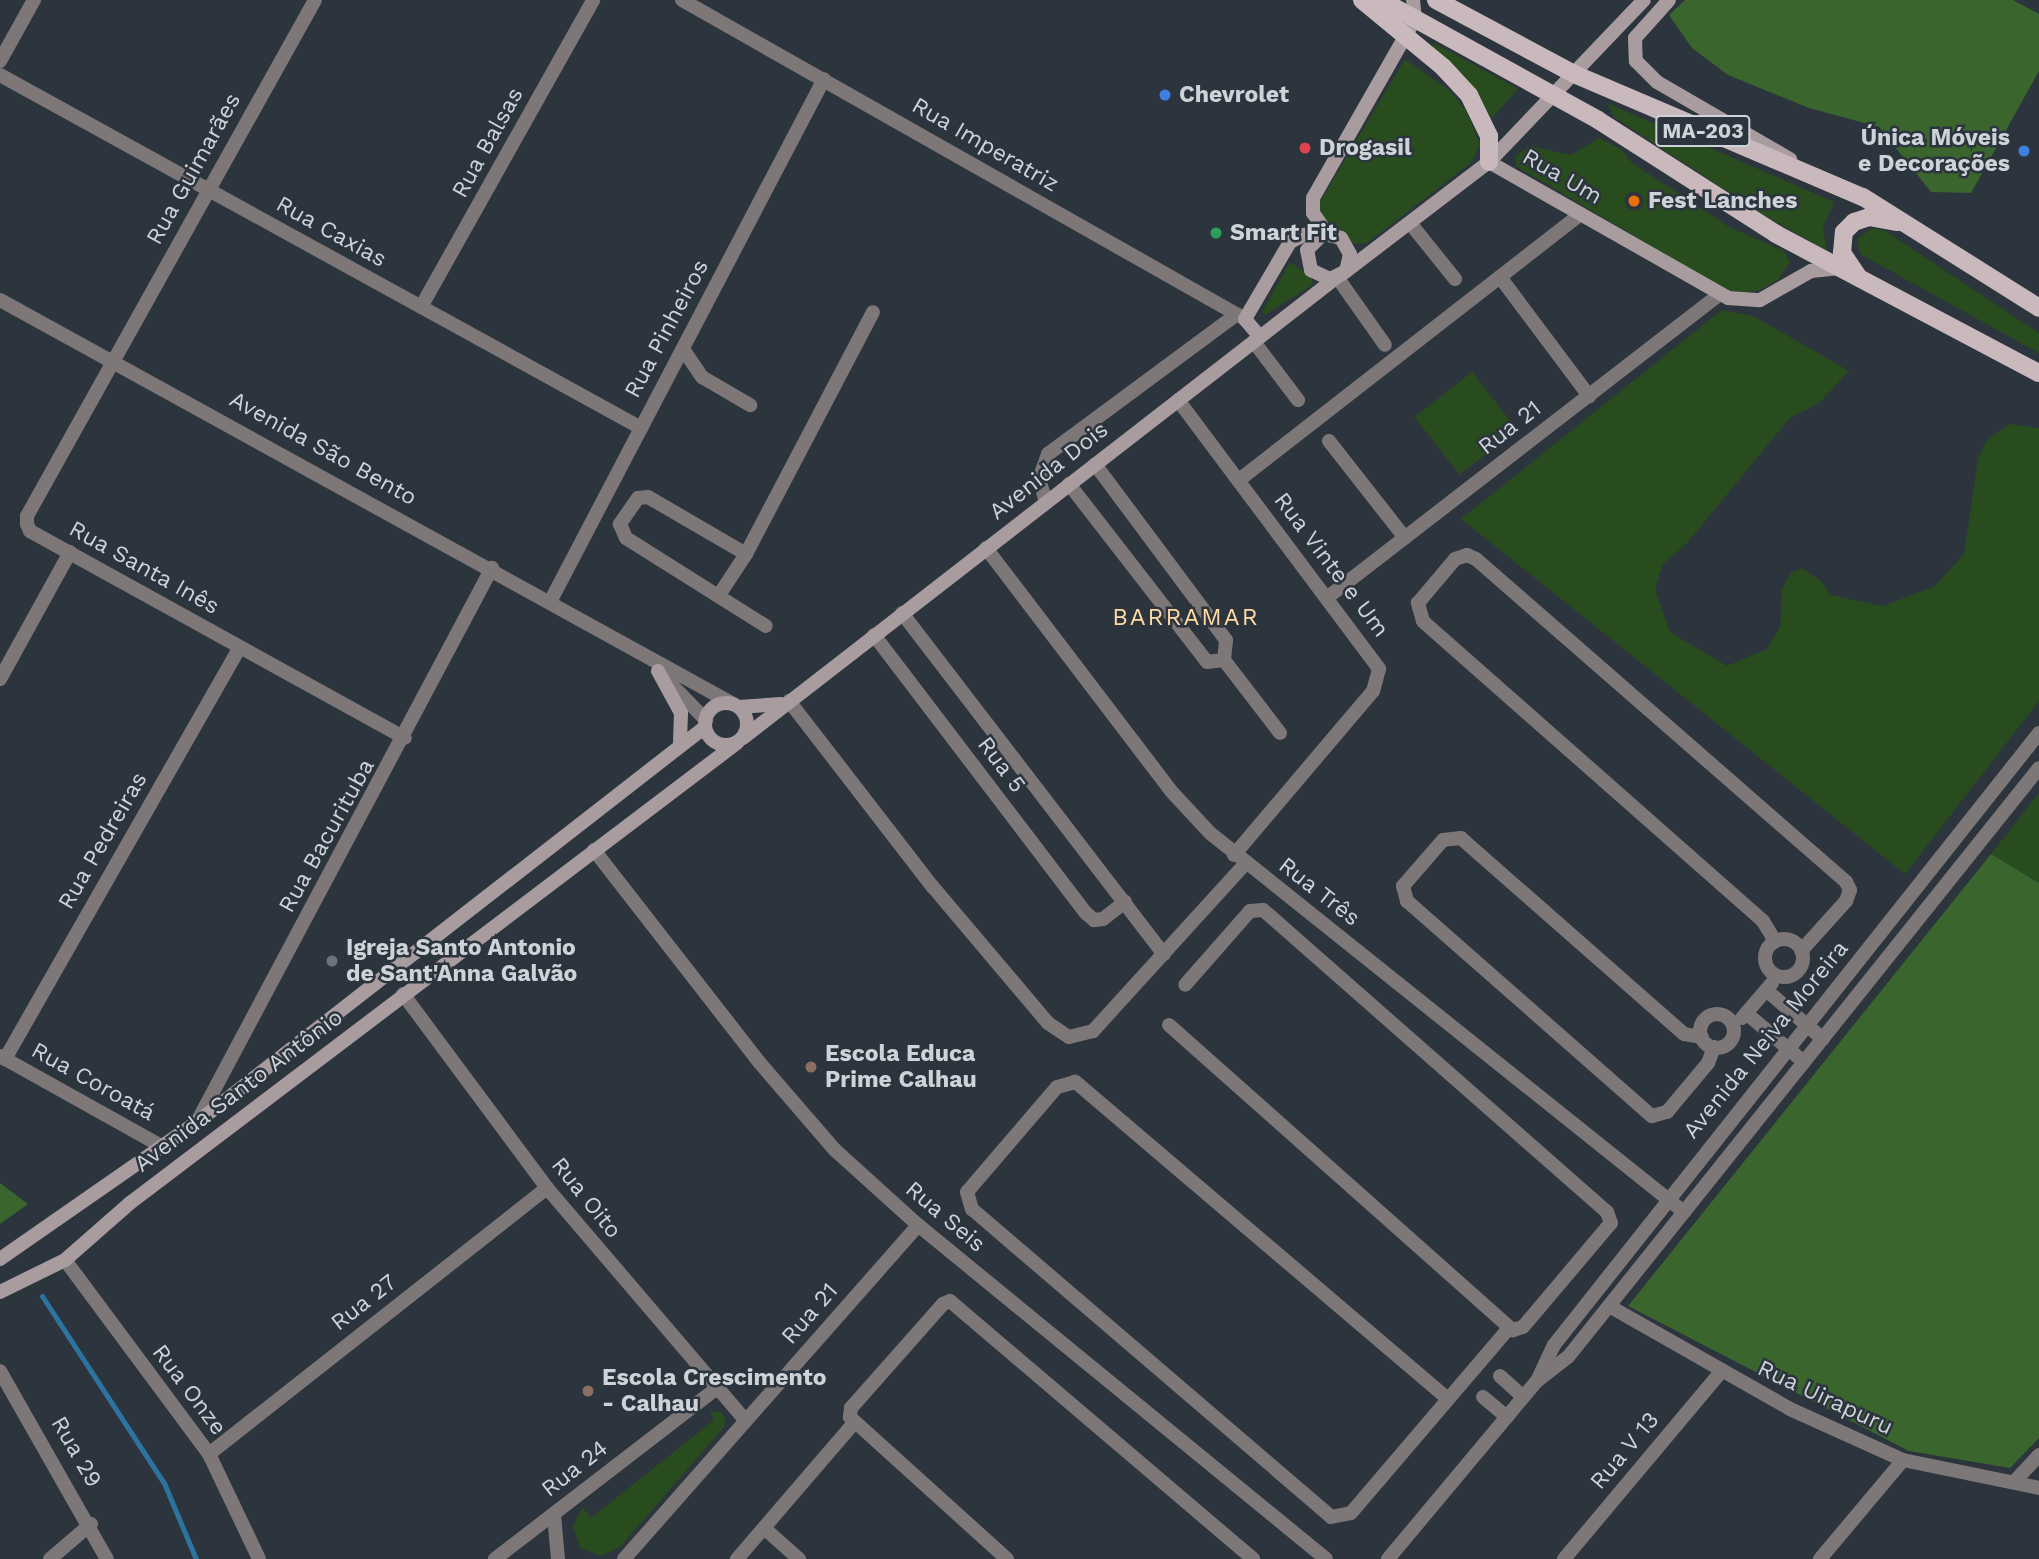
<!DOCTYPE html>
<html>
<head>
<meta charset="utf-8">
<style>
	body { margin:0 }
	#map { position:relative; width:2039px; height:1559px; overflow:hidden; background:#2c343e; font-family:"Work Sans",sans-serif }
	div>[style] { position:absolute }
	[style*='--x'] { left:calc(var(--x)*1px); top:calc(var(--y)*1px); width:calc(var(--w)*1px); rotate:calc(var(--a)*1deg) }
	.green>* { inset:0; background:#294c1e; transform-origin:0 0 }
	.forest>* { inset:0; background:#3a652d }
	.stream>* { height:5px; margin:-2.5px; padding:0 2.5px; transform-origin:2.5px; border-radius:2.5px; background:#2c74a0 }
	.minor>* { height:14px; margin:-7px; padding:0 7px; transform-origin:7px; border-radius:7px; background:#7e7778 }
	.minor>.ring { margin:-7px; padding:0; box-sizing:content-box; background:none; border:14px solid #7e7778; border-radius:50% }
	.tertiary>* { height:14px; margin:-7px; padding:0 7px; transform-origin:7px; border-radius:7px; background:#7e7778 }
	.secondary>* { height:14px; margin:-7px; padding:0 7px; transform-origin:7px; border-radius:7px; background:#a89c9f }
	.secondary>.ring { margin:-7px; padding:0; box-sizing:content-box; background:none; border:14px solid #a89c9f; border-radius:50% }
	.primary>* { height:18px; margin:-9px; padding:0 9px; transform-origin:9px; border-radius:9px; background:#c9b9bd }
	.dots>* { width:19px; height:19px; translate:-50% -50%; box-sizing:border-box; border:4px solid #2c343e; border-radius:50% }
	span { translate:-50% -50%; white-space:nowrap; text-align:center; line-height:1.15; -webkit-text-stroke:5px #2c343e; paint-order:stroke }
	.shield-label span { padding:2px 5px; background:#2c343e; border:2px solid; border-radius:5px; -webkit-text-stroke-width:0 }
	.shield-label { font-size:21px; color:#ced3da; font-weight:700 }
	.poi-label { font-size:23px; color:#ced3da; font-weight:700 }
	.left { translate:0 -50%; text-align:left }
	.right { translate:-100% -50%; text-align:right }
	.street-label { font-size:23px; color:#ced3da }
	.neighbourhood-label { font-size:24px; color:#ffdaa4; letter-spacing:2px }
</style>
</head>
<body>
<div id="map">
	<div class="green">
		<div style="clip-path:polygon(1434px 43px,1518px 89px,1491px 119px,1478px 96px,1431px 48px)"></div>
		<div style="clip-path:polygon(1405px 59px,1448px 89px,1465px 109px,1480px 144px,1472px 162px,1367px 243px,1354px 244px,1322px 219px,1318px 205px)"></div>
		<div style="clip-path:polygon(1607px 103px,1834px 202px,1823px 228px,1827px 251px,1757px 211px,1614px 117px)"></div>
		<div style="clip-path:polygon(1599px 138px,1621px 149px,1631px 162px,1729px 227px,1784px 251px,1790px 262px,1778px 280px,1758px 291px,1738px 293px,1720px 287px,1516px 166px,1516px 155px,1530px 146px,1571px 155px)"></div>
		<div style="clip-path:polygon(1873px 228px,1884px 230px,2039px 333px,2039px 353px,1860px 254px,1857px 239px)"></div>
		<div style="clip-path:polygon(1290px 262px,1312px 277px,1312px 285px,1265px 315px,1262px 312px)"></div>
		<div style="clip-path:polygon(1722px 310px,1753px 316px,1849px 371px,1819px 403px,1789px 419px,1687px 543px,1663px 564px,1655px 590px,1670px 632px,1727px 666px,1767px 649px,1780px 627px,1782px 588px,1791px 573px,1802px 568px,1822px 582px,1830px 595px,1883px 606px,1935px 586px,1964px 554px,1978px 459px,1986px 441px,2009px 424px,2039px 428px,2039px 701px,1905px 874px,1461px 519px)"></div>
		<div style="left:1472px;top:372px;width:73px;height:73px;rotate:52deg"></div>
		<div style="clip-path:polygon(2039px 793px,2039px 883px,1991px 854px)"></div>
		<div style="clip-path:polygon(720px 1411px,726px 1420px,724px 1427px,619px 1548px,601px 1556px,580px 1548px,573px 1526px,582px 1507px,591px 1518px,714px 1420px,710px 1412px)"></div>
	</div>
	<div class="forest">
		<div style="clip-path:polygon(1685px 0,2013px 0,2039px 14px,2039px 71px,1971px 193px,1931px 192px,1879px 127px,1809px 108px,1728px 75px,1692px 48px,1669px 15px)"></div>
		<div style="clip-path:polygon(1991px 854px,2039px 883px,2039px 1438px,2010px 1468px,1909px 1451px,1628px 1306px)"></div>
		<div style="clip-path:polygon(0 1183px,28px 1204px,0 1224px)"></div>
	</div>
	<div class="stream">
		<div style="--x:42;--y:1296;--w:223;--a:56.9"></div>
		<div style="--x:164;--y:1483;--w:82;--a:67.2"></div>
	</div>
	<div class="minor">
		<div style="--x:315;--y:0;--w:591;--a:119.17"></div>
		<div style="--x:27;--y:516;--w:8;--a:90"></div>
		<div style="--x:27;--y:524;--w:8;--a:67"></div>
		<div style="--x:30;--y:531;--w:428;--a:28.9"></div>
		<div style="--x:0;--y:61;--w:70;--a:-60.9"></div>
		<div style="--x:0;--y:75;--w:732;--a:28.84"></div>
		<div style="--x:1410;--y:223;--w:72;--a:51.2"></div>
		<div style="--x:1337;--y:277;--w:83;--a:54.8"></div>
		<div style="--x:1500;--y:277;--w:149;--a:53.2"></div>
		<div style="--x:0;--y:300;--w:837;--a:28.86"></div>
		<div style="--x:421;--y:307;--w:352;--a:-60.7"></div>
		<div style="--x:1254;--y:342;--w:73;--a:52.8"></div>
		<div style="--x:683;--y:349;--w:34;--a:56"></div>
		<div style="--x:702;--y:377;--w:56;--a:30.3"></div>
		<div style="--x:1178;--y:400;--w:336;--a:53.2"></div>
		<div style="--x:1379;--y:669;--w:23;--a:105"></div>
		<div style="--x:1373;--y:691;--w:215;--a:130.3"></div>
		<div style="--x:1329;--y:441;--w:123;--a:51.9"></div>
		<div style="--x:1239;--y:480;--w:433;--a:-37.9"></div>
		<div style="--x:1069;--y:484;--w:225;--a:52.2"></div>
		<div style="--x:1207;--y:662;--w:17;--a:-7"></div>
		<div style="--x:1224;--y:660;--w:20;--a:-84"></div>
		<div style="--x:1226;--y:640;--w:219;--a:-126.7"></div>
		<div style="--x:1046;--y:502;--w:24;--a:-107"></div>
		<div style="--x:1039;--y:479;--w:27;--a:-70"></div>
		<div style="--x:1048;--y:454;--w:235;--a:-36.5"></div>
		<div style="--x:746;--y:554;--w:113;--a:-149.8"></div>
		<div style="--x:648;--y:497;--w:10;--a:174"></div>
		<div style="--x:638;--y:498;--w:32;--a:125"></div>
		<div style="--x:620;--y:524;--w:15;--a:67"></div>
		<div style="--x:626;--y:538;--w:165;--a:32.2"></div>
		<div style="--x:719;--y:595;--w:49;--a:-56.6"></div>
		<div style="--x:746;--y:554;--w:273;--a:-62.3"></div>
		<div style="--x:1328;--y:597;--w:495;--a:-37.7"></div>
		<div style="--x:551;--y:600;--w:588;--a:-62.35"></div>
		<div style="--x:902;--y:613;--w:430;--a:52.5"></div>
		<div style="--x:874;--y:635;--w:350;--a:52.7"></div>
		<div style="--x:1086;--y:913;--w:11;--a:41"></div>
		<div style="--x:1094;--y:920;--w:9;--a:-6"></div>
		<div style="--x:1103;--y:919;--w:28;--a:-38"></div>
		<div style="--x:1224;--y:660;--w:92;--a:52.5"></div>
		<div style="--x:663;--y:676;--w:62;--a:45.7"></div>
		<div style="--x:0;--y:679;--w:145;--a:-61.1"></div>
		<div style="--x:789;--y:701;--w:235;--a:52.3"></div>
		<div style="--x:933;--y:887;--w:178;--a:49.8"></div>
		<div style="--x:1048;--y:1023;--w:25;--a:34"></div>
		<div style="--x:1069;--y:1037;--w:25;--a:-14"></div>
		<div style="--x:1093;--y:1031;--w:226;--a:-47.7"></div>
		<div class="ring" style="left:1765px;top:939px;width:24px;height:24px"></div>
		<div style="--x:1775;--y:941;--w:23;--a:-121"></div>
		<div style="--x:1763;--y:921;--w:453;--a:-138.6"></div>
		<div style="--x:1423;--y:621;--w:19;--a:-106"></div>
		<div style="--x:1418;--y:603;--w:57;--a:-49.9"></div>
		<div style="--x:1455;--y:559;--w:13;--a:-18"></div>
		<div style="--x:1467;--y:555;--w:10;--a:24"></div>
		<div style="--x:1476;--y:559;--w:491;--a:41.1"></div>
		<div style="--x:1846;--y:882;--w:9;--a:63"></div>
		<div style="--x:1850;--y:890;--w:12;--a:110"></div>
		<div style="--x:1846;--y:901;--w:67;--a:132"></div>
		<div style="--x:1766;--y:990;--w:75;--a:40.7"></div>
		<div style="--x:403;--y:994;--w:242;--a:53.4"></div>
		<div style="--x:547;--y:1188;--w:306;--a:49.5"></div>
		<div style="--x:1746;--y:1013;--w:76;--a:40.2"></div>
		<div class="ring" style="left:1700px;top:1014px;width:20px;height:20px"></div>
		<div style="--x:1742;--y:1018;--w:46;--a:-49.4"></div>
		<div style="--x:1169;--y:1025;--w:460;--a:41.6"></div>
		<div style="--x:1513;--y:1330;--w:10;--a:-17"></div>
		<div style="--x:1523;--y:1327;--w:136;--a:-49.8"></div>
		<div style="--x:1611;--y:1223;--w:12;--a:-110"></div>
		<div style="--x:1607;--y:1212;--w:458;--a:-138.7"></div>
		<div style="--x:1263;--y:910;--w:13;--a:176"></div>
		<div style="--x:1250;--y:911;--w:98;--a:131.3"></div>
		<div style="--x:1702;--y:1037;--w:18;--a:-171"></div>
		<div style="--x:1684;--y:1034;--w:297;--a:-138.7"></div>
		<div style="--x:1461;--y:838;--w:18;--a:174"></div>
		<div style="--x:1443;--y:840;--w:61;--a:131"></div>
		<div style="--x:1403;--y:886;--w:16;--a:75"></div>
		<div style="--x:1407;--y:901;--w:326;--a:41.3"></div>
		<div style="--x:1652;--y:1116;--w:16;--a:-15"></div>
		<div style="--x:1667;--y:1112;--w:64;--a:-50.1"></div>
		<div style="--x:1708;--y:1063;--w:17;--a:-69"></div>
		<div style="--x:0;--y:1056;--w:187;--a:29.2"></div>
		<div style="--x:5;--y:1059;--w:474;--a:-60.3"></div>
		<div style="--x:197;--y:1122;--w:628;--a:-61.97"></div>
		<div style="--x:65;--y:1260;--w:242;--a:53.4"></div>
		<div style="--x:209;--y:1454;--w:116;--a:64.5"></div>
		<div style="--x:1609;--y:1306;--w:208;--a:29.6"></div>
		<div style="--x:1790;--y:1409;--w:124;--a:24.3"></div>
		<div style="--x:1903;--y:1460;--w:139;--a:11.6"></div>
		<div style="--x:0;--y:1371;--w:216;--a:60.4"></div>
		<div style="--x:1500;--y:1376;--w:31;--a:42"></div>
		<div style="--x:1483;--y:1397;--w:31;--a:40"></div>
		<div style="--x:1448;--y:1399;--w:490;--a:-139.6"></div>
		<div style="--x:1075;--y:1082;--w:19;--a:164"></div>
		<div style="--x:1057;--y:1087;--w:138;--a:130.6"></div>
		<div style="--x:967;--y:1192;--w:18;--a:74"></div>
		<div style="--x:972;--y:1209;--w:473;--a:40.6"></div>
		<div style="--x:1331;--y:1517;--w:20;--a:-11"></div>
		<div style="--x:1351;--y:1513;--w:243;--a:-49.5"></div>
		<div style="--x:209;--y:1454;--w:430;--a:-38.2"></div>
		<div style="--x:2014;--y:1482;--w:37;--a:-47"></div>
		<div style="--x:554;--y:1515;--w:44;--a:84.8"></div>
		<div style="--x:764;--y:1528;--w:47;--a:41.5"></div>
		<div style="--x:50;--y:1559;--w:54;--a:-40.5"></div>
		<div style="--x:495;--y:1559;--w:279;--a:-37.6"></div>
		<div style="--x:624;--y:1559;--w:445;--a:-48.6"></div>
		<div style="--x:737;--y:1559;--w:178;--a:-49.3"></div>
		<div style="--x:1007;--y:1559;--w:212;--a:-137.9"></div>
		<div style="--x:850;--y:1417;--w:9;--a:-84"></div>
		<div style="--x:851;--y:1408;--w:139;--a:-48.5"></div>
		<div style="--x:943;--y:1304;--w:8;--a:-23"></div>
		<div style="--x:950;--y:1301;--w:398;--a:40.4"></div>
		<div style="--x:1564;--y:1559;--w:244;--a:-50"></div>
		<div style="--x:1820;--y:1559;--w:129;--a:-50"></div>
	</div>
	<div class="tertiary">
		<div style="--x:682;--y:0;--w:647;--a:29.54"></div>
		<div style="--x:986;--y:548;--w:305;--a:52.7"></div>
		<div style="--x:1171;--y:791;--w:57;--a:47.1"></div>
		<div style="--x:1210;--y:833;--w:607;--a:38.65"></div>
		<div style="--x:594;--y:850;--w:269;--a:52.1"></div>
		<div style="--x:759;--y:1062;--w:116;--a:49.2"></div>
		<div style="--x:835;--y:1150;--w:112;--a:42.1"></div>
		<div style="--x:918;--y:1225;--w:527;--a:39.3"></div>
		<div style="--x:1539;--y:1377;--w:35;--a:-65"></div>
		<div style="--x:1554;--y:1345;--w:781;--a:-51.6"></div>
		<div style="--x:1388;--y:1559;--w:232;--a:-50.1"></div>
		<div style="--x:1537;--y:1381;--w:39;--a:-38"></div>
		<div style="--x:1568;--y:1357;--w:754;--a:-51.35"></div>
	</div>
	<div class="secondary">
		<div style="--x:1669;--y:0;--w:51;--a:131.8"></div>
		<div style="--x:1635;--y:38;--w:23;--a:88"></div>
		<div style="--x:1636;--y:61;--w:30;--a:45"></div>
		<div style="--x:1657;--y:82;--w:154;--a:30.1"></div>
		<div style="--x:1489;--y:162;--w:275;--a:29.6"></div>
		<div style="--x:1728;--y:298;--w:32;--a:4"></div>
		<div style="--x:1760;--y:300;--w:59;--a:-29.6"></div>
		<div style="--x:1811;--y:271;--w:27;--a:-6"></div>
		<div style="--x:1328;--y:235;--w:27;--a:-124"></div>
		<div style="--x:1313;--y:213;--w:15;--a:-90"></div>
		<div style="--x:1313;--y:198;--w:206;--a:-60.3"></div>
		<div style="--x:1415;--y:19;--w:19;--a:-96"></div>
		<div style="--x:1341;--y:275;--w:186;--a:-37.4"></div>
		<div style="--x:1489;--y:162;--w:224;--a:-46.3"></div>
		<div style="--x:1260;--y:337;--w:23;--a:-130"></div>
		<div style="--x:1245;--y:319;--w:89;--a:-59.7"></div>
		<div style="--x:1290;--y:242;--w:16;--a:-27"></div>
		<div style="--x:1304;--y:235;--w:24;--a:0"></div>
		<div style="--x:1328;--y:235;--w:13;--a:13"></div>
		<div style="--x:1341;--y:238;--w:18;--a:61"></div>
		<div style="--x:1350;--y:254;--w:17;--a:103"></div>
		<div style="--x:1346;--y:271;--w:18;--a:153"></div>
		<div style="--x:1330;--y:279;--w:21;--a:-155"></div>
		<div style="--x:1311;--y:270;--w:20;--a:-101"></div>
		<div style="--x:1307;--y:250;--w:21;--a:-45"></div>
		<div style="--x:658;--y:671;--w:48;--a:61.3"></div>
		<div style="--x:681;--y:713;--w:33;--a:92"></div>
		<div class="ring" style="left:705px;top:703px;width:28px;height:28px"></div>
		<div style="--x:739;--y:707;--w:42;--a:-4.1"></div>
		<div style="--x:743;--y:738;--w:752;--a:-37.81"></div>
		<div style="--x:0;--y:1259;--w:239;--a:-34.8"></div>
		<div style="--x:196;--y:1123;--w:645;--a:-37.88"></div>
		<div style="--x:0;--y:1292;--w:72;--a:-26.2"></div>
		<div style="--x:65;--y:1260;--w:86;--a:-41.2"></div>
		<div style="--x:130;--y:1203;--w:762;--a:-37.16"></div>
	</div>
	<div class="primary">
		<div style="--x:1362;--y:0;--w:105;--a:39.6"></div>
		<div style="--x:1443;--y:67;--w:38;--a:47"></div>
		<div style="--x:1469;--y:95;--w:46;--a:64"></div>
		<div style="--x:1489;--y:136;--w:26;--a:90"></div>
		<div style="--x:1381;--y:0;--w:248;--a:28.9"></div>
		<div style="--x:1598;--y:120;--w:211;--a:32.6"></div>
		<div style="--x:1776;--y:234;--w:297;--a:27.9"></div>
		<div style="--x:1436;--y:0;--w:157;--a:28.2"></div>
		<div style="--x:1574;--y:74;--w:314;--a:23.1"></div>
		<div style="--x:1863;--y:197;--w:208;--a:32.2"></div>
		<div style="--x:1857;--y:275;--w:27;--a:-124"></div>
		<div style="--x:1842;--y:253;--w:21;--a:-85"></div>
		<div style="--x:1844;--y:232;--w:14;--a:-45"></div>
		<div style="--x:1854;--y:222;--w:16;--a:-18"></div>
		<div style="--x:1869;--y:217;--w:29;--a:10"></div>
	</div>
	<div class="dots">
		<div style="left:1165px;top:95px;background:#3f7fe0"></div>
		<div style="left:1305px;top:148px;background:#e0444e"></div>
		<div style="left:2024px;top:151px;background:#3f7fe0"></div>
		<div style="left:1634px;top:201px;background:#e8710a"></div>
		<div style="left:1216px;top:233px;background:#2e9e5b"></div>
		<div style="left:332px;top:961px;background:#6b7280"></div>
		<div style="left:811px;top:1067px;background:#8d6e63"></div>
		<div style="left:588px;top:1391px;background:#8d6e63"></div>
	</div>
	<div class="shield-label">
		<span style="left:1703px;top:131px">MA-203</span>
	</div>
	<div class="poi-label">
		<span class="left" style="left:1179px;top:95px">Chevrolet</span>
		<span class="right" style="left:2010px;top:151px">Única Móveis<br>e Decorações</span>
		<span class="left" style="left:1319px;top:148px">Drogasil</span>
		<span class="left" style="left:1648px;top:201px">Fest Lanches</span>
		<span class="left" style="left:1230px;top:233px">Smart Fit</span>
		<span class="left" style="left:346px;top:961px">Igreja Santo Antonio<br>de Sant'Anna Galvão</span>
		<span class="left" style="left:825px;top:1067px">Escola Educa<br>Prime Calhau</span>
		<span class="left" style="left:602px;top:1391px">Escola Crescimento<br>- Calhau</span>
	</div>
	<div class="street-label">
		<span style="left:488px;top:143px;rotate:-61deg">Rua Balsas</span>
		<span style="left:985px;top:145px;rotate:30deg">Rua Imperatriz</span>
		<span style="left:194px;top:169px;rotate:-61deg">Rua Guimarães</span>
		<span style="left:1562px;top:177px;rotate:30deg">Rua Um</span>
		<span style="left:331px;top:232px;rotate:29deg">Rua Caxias</span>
		<span style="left:667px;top:329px;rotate:-62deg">Rua Pinheiros</span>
		<span style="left:1510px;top:428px;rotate:-38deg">Rua 21</span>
		<span style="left:323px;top:449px;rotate:29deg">Avenida São Bento</span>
		<span style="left:1049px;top:471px;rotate:-38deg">Avenida Dois</span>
		<span style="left:1331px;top:565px;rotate:53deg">Rua Vinte e Um</span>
		<span style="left:144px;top:568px;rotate:29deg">Rua Santa Inês</span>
		<span style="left:1001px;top:765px;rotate:53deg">Rua 5</span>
		<span style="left:327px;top:836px;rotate:-61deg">Rua Bacurituba</span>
		<span style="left:103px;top:841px;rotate:-60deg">Rua Pedreiras</span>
		<span style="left:1319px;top:892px;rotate:38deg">Rua Três</span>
		<span style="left:1766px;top:1040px;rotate:-51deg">Avenida Neiva Moreira</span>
		<span style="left:93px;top:1082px;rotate:29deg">Rua Coroatá</span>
		<span style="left:239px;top:1091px;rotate:-37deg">Avenida Santo Antônio</span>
		<span style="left:586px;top:1198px;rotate:51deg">Rua Oito</span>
		<span style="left:945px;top:1217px;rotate:40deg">Rua Seis</span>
		<span style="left:364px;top:1303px;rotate:-38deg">Rua 27</span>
		<span style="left:810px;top:1314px;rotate:-49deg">Rua 21</span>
		<span style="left:189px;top:1390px;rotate:53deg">Rua Onze</span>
		<span style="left:1825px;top:1398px;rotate:25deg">Rua Uirapuru</span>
		<span style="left:1625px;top:1451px;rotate:-50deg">Rua V 13</span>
		<span style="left:76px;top:1452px;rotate:60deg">Rua 29</span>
		<span style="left:575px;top:1469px;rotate:-38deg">Rua 24</span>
	</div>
	<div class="neighbourhood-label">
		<span style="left:1186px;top:618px">BARRAMAR</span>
	</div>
</div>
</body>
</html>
